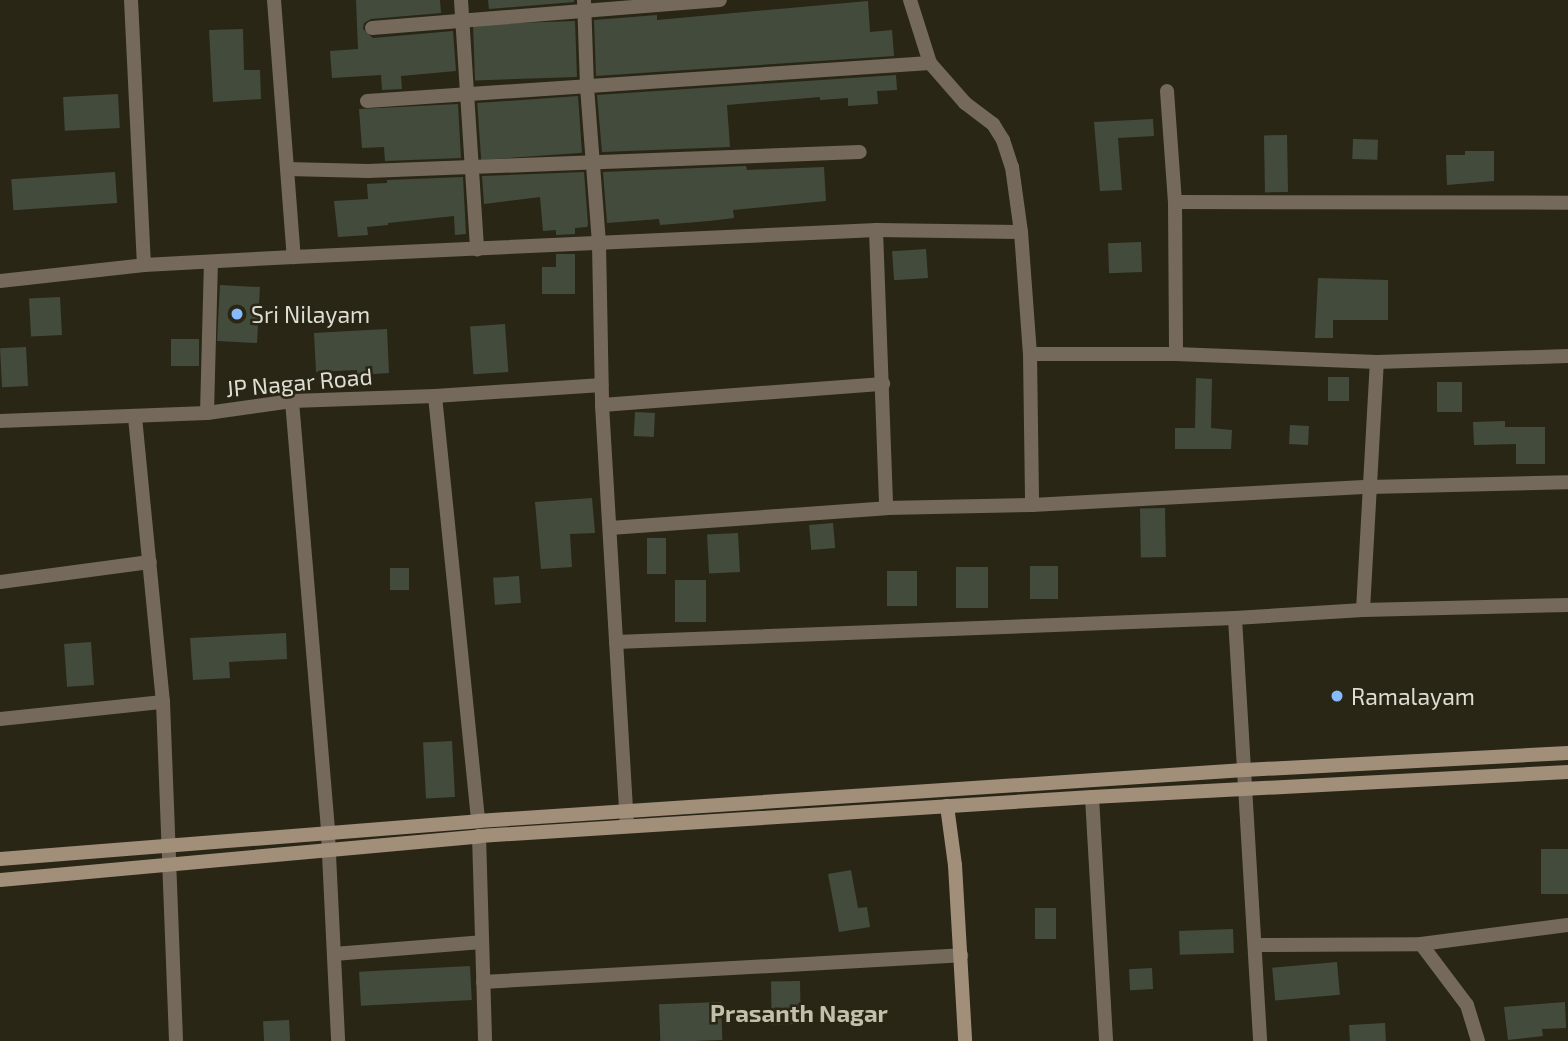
<!DOCTYPE html>
<html>
<head>
<meta charset="utf-8">
<style>
	body { margin:0 }
	#map { position:relative; width:1568px; height:1041px; overflow:hidden; background:#292616; font-family:"Exo 2",sans-serif }
	div>[style] { position:absolute }
	[style*='--x'] { left:calc(var(--x)*1px); top:calc(var(--y)*1px); width:calc(var(--w)*1px); rotate:calc(var(--a)*1deg) }
	.building>* { inset:0; background:#434c3c; transform-origin:0 0 }
	.street>* { height:14px; margin:-7px; padding:0 7px; transform-origin:7px; border-radius:7px; background:#75695b }
	.secondary>* { height:14px; margin:-7px; padding:0 7px; transform-origin:7px; border-radius:7px; background:#a28f79 }
	.dots>* { width:19px; height:19px; translate:-50% -50%; box-sizing:border-box; border:4px solid #292616; border-radius:50% }
	span { translate:-50% -50%; white-space:nowrap; text-align:center; line-height:1.15; -webkit-text-stroke:5px #292616; paint-order:stroke }
	.poi-label { font-size:23px; color:#deddd2 }
	.left { translate:0 -50%; text-align:left }
	.street-label { font-size:23px; color:#deddd2 }
	.neighbourhood-label { font-size:24px; color:#c2bfab; font-weight:700 }
</style>
</head>
<body>
<div id="map">
	<div class="building">
		<div style="clip-path:polygon(356px 0,440px 0,441px 13px,371px 19px,364px 23px,363px 29px,373px 38px,453px 31px,456px 71px,401px 76px,402px 89px,382px 90px,381px 75px,332px 78px,330px 51px,358px 49px)"></div>
		<div style="clip-path:polygon(488px 0,574px 0,574px 2px,489px 9px)"></div>
		<div style="clip-path:polygon(868px 1px,870px 32px,892px 30px,894px 56px,596px 76px,594px 20px,657px 15px,657px 20px)"></div>
		<div style="left:575px;top:21px;width:56px;height:102px;rotate:88deg"></div>
		<div style="clip-path:polygon(243px 29px,244px 70px,260px 70px,261px 99px,213px 102px,209px 30px)"></div>
		<div style="clip-path:polygon(896px 75px,897px 90px,877px 91px,878px 104px,848px 106px,848px 98px,820px 100px,820px 97px,727px 105px,730px 147px,602px 152px,597px 95px)"></div>
		<div style="left:118px;top:94px;width:34px;height:55px;rotate:87deg"></div>
		<div style="left:578px;top:96px;width:57px;height:101px;rotate:86deg"></div>
		<div style="clip-path:polygon(458px 104px,461px 158px,385px 161px,384px 147px,362px 148px,359px 109px)"></div>
		<div style="clip-path:polygon(1153px 119px,1154px 136px,1118px 138px,1122px 190px,1100px 191px,1094px 122px)"></div>
		<div style="left:1287px;top:135px;width:57px;height:23px;rotate:89deg"></div>
		<div style="left:1353px;top:139px;width:25px;height:20px;rotate:2deg"></div>
		<div style="clip-path:polygon(1465px 151px,1494px 151px,1494px 181px,1447px 185px,1446px 155px,1465px 155px)"></div>
		<div style="clip-path:polygon(746px 166px,747px 170px,824px 167px,826px 201px,733px 210px,734px 218px,709px 221px,660px 225px,659px 219px,607px 223px,603px 172px)"></div>
		<div style="left:115px;top:172px;width:31px;height:104px;rotate:86deg"></div>
		<div style="clip-path:polygon(584px 172px,588px 224px,587px 227px,575px 228px,575px 234px,556px 235px,556px 230px,543px 231px,540px 197px,484px 204px,482px 176px)"></div>
		<div style="clip-path:polygon(463px 177px,466px 234px,455px 235px,454px 216px,388px 223px,388px 225px,367px 227px,368px 235px,338px 237px,334px 201px,368px 199px,367px 184px,387px 183px,387px 180px)"></div>
		<div style="left:1141px;top:242px;width:30px;height:33px;rotate:88deg"></div>
		<div style="left:926px;top:249px;width:29px;height:34px;rotate:86deg"></div>
		<div style="clip-path:polygon(556px 254px,575px 254px,575px 294px,542px 294px,542px 267px,556px 267px)"></div>
		<div style="clip-path:polygon(1318px 278px,1388px 280px,1388px 320px,1333px 320px,1333px 338px,1315px 338px)"></div>
		<div style="left:220px;top:285px;width:40px;height:56px;rotate:3deg"></div>
		<div style="left:60px;top:297px;width:38px;height:31px;rotate:87deg"></div>
		<div style="left:505px;top:324px;width:48px;height:35px;rotate:86deg"></div>
		<div style="clip-path:polygon(387px 329px,389px 373px,357px 375px,357px 370px,316px 372px,314px 333px)"></div>
		<div style="left:199px;top:339px;width:27px;height:28px;rotate:90deg"></div>
		<div style="left:26px;top:347px;width:39px;height:26px;rotate:87deg"></div>
		<div style="left:1328px;top:377px;width:21px;height:24px"></div>
		<div style="clip-path:polygon(1196px 378px,1212px 379px,1211px 428px,1232px 430px,1231px 449px,1175px 449px,1175px 428px,1195px 428px)"></div>
		<div style="left:1437px;top:382px;width:25px;height:30px"></div>
		<div style="left:635px;top:412px;width:20px;height:24px;rotate:3deg"></div>
		<div style="clip-path:polygon(1505px 421px,1505px 427px,1545px 427px,1545px 464px,1516px 464px,1516px 444px,1474px 445px,1473px 422px)"></div>
		<div style="left:1290px;top:425px;width:19px;height:19px;rotate:3deg"></div>
		<div style="clip-path:polygon(592px 498px,595px 533px,570px 534px,572px 567px,541px 569px,535px 502px)"></div>
		<div style="left:1165px;top:508px;width:49px;height:25px;rotate:89deg"></div>
		<div style="left:833px;top:523px;width:25px;height:24px;rotate:85deg"></div>
		<div style="left:738px;top:533px;width:39px;height:31px;rotate:87deg"></div>
		<div style="left:647px;top:538px;width:19px;height:36px"></div>
		<div style="left:1030px;top:566px;width:28px;height:33px"></div>
		<div style="left:956px;top:567px;width:32px;height:41px"></div>
		<div style="left:390px;top:568px;width:19px;height:22px"></div>
		<div style="left:887px;top:571px;width:30px;height:35px"></div>
		<div style="left:519px;top:576px;width:27px;height:26px;rotate:86deg"></div>
		<div style="left:675px;top:580px;width:31px;height:42px"></div>
		<div style="clip-path:polygon(286px 633px,287px 659px,229px 662px,230px 678px,193px 680px,190px 638px)"></div>
		<div style="left:91px;top:642px;width:43px;height:27px;rotate:86deg"></div>
		<div style="left:452px;top:741px;width:56px;height:29px;rotate:87deg"></div>
		<div style="left:1568px;top:849px;width:45px;height:27px;rotate:90deg"></div>
		<div style="clip-path:polygon(851px 870px,858px 908px,867px 907px,870px 927px,839px 932px,828px 874px)"></div>
		<div style="left:1035px;top:908px;width:21px;height:31px"></div>
		<div style="left:1233px;top:929px;width:24px;height:54px;rotate:88deg"></div>
		<div style="left:1337px;top:962px;width:33px;height:65px;rotate:85deg"></div>
		<div style="left:470px;top:966px;width:34px;height:111px;rotate:87deg"></div>
		<div style="left:1152px;top:968px;width:21px;height:23px;rotate:87deg"></div>
		<div style="left:800px;top:981px;width:43px;height:29px;rotate:89deg"></div>
		<div style="left:721px;top:1002px;width:38px;height:62px;rotate:88deg"></div>
		<div style="clip-path:polygon(1565px 1002px,1566px 1028px,1542px 1029px,1543px 1036px,1508px 1040px,1504px 1007px)"></div>
		<div style="left:289px;top:1020px;width:21px;height:26px;rotate:87deg"></div>
		<div style="left:1385px;top:1023px;width:18px;height:36px;rotate:87deg"></div>
	</div>
	<div class="street">
		<div style="--x:131;--y:0;--w:265;--a:87.2"></div>
		<div style="--x:274;--y:0;--w:258;--a:85.6"></div>
		<div style="--x:461;--y:0;--w:250;--a:86.3"></div>
		<div style="--x:584;--y:0;--w:87;--a:88"></div>
		<div style="--x:587;--y:87;--w:157;--a:85.6"></div>
		<div style="--x:599;--y:244;--w:161;--a:88.9"></div>
		<div style="--x:602;--y:405;--w:419;--a:86.6"></div>
		<div style="--x:910;--y:0;--w:66;--a:72.4"></div>
		<div style="--x:930;--y:63;--w:53;--a:48.8"></div>
		<div style="--x:965;--y:103;--w:35;--a:37"></div>
		<div style="--x:993;--y:124;--w:19;--a:58"></div>
		<div style="--x:1003;--y:140;--w:28;--a:72"></div>
		<div style="--x:1012;--y:167;--w:66;--a:82.1"></div>
		<div style="--x:1021;--y:232;--w:122;--a:85.8"></div>
		<div style="--x:1030;--y:354;--w:151;--a:89.2"></div>
		<div style="--x:372;--y:28;--w:349;--a:-4.6"></div>
		<div style="--x:1167;--y:91;--w:111;--a:85.9"></div>
		<div style="--x:1175;--y:202;--w:152;--a:89.6"></div>
		<div style="--x:367;--y:101;--w:564;--a:-3.86"></div>
		<div style="--x:287;--y:169;--w:81;--a:1.4"></div>
		<div style="--x:368;--y:171;--w:492;--a:-2.2"></div>
		<div style="--x:1175;--y:202;--w:393;--a:0.1"></div>
		<div style="--x:876;--y:230;--w:278;--a:87.9"></div>
		<div style="--x:0;--y:281;--w:145;--a:-6.3"></div>
		<div style="--x:144;--y:265;--w:150;--a:-3.1"></div>
		<div style="--x:294;--y:257;--w:583;--a:-2.66"></div>
		<div style="--x:876;--y:230;--w:145;--a:0.8"></div>
		<div style="--x:1030;--y:354;--w:146;--a:0"></div>
		<div style="--x:1176;--y:354;--w:201;--a:2.3"></div>
		<div style="--x:1377;--y:362;--w:191;--a:-1.8"></div>
		<div style="--x:435;--y:396;--w:427;--a:84.2"></div>
		<div style="--x:292;--y:401;--w:434;--a:85.2"></div>
		<div style="--x:328;--y:834;--w:207;--a:87.2"></div>
		<div style="--x:602;--y:405;--w:282;--a:-4.3"></div>
		<div style="--x:207;--y:413;--w:150;--a:-88.5"></div>
		<div style="--x:135;--y:417;--w:286;--a:84.4"></div>
		<div style="--x:163;--y:702;--w:339;--a:87.8"></div>
		<div style="--x:0;--y:421;--w:207;--a:-2.2"></div>
		<div style="--x:207;--y:413;--w:86;--a:-8"></div>
		<div style="--x:292;--y:401;--w:143;--a:-2"></div>
		<div style="--x:435;--y:396;--w:167;--a:-3.8"></div>
		<div style="--x:610;--y:528;--w:277;--a:-4.1"></div>
		<div style="--x:886;--y:508;--w:146;--a:-1.2"></div>
		<div style="--x:1032;--y:505;--w:337;--a:-3.1"></div>
		<div style="--x:1369;--y:487;--w:199;--a:-1.4"></div>
		<div style="--x:0;--y:582;--w:151;--a:-7.6"></div>
		<div style="--x:1363;--y:610;--w:248;--a:-86.8"></div>
		<div style="--x:1235;--y:618;--w:424;--a:86.6"></div>
		<div style="--x:616;--y:642;--w:619;--a:-2.22"></div>
		<div style="--x:1235;--y:618;--w:128;--a:-3.6"></div>
		<div style="--x:1363;--y:610;--w:205;--a:-1.4"></div>
		<div style="--x:0;--y:719;--w:164;--a:-6"></div>
		<div style="--x:1092;--y:797;--w:244;--a:86.7"></div>
		<div style="--x:479;--y:836;--w:205;--a:88.3"></div>
		<div style="--x:1421;--y:944;--w:76;--a:53"></div>
		<div style="--x:1467;--y:1005;--w:38;--a:73"></div>
		<div style="--x:1255;--y:945;--w:166;--a:-0.3"></div>
		<div style="--x:1421;--y:944;--w:148;--a:-7.4"></div>
		<div style="--x:334;--y:954;--w:148;--a:-4.6"></div>
		<div style="--x:483;--y:982;--w:479;--a:-3.2"></div>
	</div>
	<div class="secondary">
		<div style="--x:947;--y:806;--w:60;--a:82.3"></div>
		<div style="--x:955;--y:865;--w:176;--a:86.7"></div>
		<div style="--x:0;--y:859;--w:480;--a:-4.5"></div>
		<div style="--x:478;--y:821;--w:768;--a:-3.81"></div>
		<div style="--x:1244;--y:770;--w:324;--a:-3"></div>
		<div style="--x:0;--y:880;--w:481;--a:-5.2"></div>
		<div style="--x:479;--y:836;--w:614;--a:-3.64"></div>
		<div style="--x:1092;--y:797;--w:477;--a:-3"></div>
	</div>
	<div class="dots">
		<div style="left:237px;top:314px;background:#87bbfb"></div>
		<div style="left:1337px;top:696px;background:#87bbfb"></div>
	</div>
	<div class="poi-label">
		<span class="left" style="left:251px;top:314px">Sri Nilayam</span>
		<span class="left" style="left:1351px;top:696px">Ramalayam</span>
	</div>
	<div class="street-label">
		<span style="left:299px;top:382px;rotate:-5deg">JP Nagar Road</span>
	</div>
	<div class="neighbourhood-label">
		<span style="left:799px;top:1013px">Prasanth Nagar</span>
	</div>
</div>
</body>
</html>
